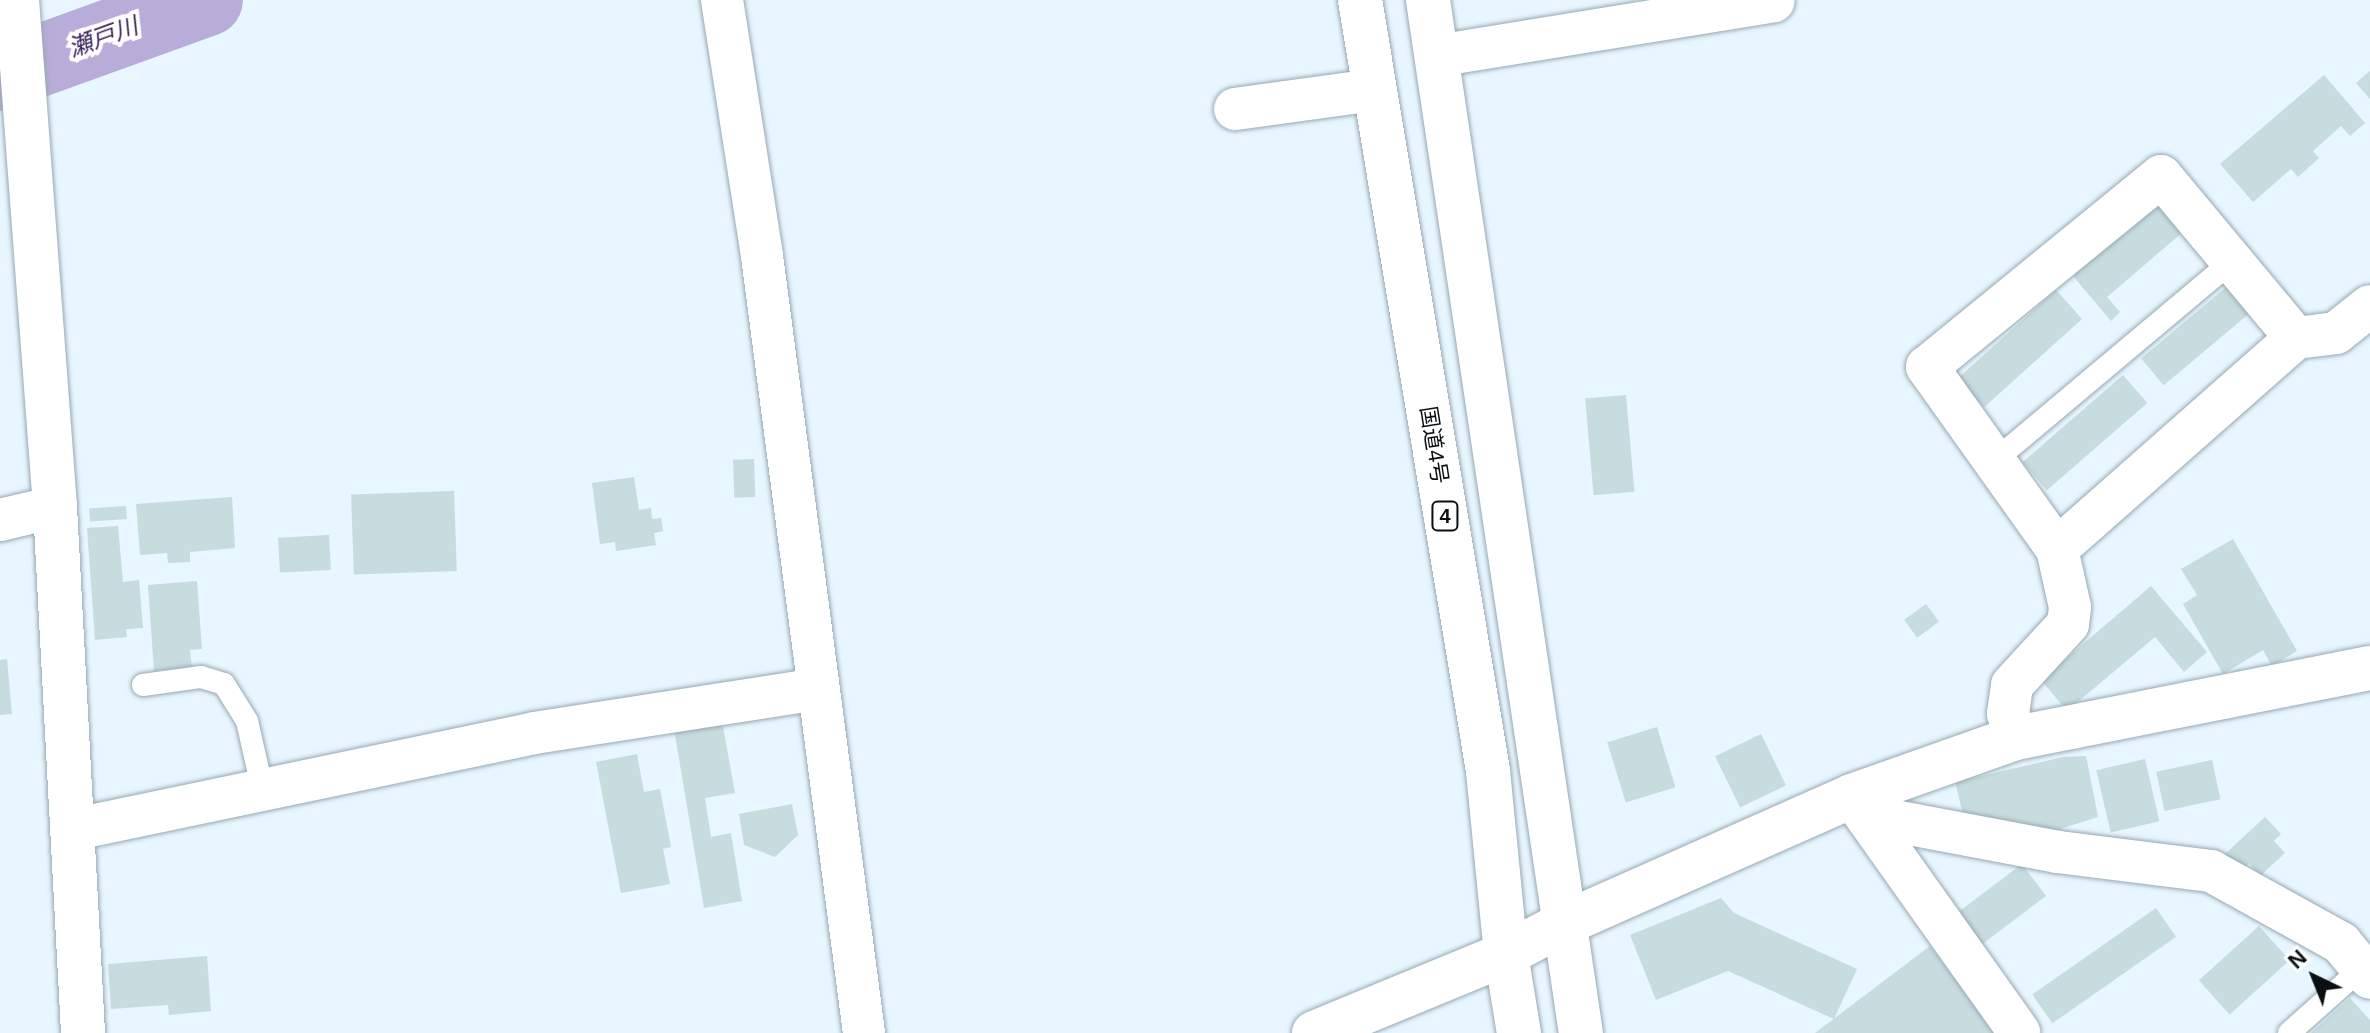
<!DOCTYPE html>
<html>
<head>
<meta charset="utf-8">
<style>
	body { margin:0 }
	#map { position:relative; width:2370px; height:1033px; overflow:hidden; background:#e7f6ff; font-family:Helvetica,"Noto Sans JP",sans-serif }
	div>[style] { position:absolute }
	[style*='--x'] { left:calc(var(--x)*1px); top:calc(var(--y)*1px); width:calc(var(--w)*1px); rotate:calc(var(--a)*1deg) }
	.river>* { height:72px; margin:-36px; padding:0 36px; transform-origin:36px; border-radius:36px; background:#b8acd8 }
	.building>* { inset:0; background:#c6dcde; transform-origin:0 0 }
	.roads { filter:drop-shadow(0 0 2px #97a8b2) drop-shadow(0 0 2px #97a8b2) }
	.service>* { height:22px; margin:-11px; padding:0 11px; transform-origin:11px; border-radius:11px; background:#fff }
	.minor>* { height:42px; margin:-21px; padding:0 21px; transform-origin:21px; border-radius:21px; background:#fff }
	.tertiary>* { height:44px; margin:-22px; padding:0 22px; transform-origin:22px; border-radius:22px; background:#fff }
	.trunk>* { height:44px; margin:-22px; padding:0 22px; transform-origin:22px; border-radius:22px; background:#fff }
	span { translate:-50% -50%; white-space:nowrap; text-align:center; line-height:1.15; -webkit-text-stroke:8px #fff; paint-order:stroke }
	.shield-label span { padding:2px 6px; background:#fff; border:2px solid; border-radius:6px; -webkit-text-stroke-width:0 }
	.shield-label { font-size:20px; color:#090f12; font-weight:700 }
	.street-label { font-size:22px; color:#090f12 }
	.water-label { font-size:24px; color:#39255c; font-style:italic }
	.north { position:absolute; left:2274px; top:937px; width:80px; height:80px; -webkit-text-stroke:6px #fff; paint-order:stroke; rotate:317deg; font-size:22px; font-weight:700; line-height:32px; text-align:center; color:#090f12 }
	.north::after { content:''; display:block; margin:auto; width:28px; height:36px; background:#090f12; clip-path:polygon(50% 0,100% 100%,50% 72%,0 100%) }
</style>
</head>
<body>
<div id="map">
	<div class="river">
		<div style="--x:0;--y:75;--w:220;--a:-19.9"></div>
	</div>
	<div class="building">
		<div style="clip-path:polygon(2370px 71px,2370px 99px,2356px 83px)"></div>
		<div style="clip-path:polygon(2324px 75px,2365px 123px,2350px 136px,2341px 126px,2313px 151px,2319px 158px,2298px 177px,2291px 169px,2253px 202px,2220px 164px)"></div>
		<div style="clip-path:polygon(2159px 202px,2184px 231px,2107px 297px,2120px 312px,2111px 321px,2073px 276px)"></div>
		<div style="left:2230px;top:284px;width:35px;height:116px;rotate:50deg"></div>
		<div style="left:2056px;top:290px;width:39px;height:132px;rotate:48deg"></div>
		<div style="left:2123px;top:375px;width:37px;height:133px;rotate:49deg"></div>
		<div style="left:1626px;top:395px;width:97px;height:41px;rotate:85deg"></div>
		<div style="left:754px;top:459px;width:38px;height:21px;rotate:88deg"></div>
		<div style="clip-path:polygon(634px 477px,639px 510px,651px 508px,652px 519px,661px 518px,663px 531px,654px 533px,656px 545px,616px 551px,615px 542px,600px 544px,592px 483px)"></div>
		<div style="left:454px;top:491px;width:80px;height:103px;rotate:88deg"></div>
		<div style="clip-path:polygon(232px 497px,235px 548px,190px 552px,190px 562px,168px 563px,167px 553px,140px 555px,136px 504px)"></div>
		<div style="left:126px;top:506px;width:13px;height:37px;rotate:86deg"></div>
		<div style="clip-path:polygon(118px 526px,123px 582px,139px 580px,143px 628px,126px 629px,127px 637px,95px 640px,87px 528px)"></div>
		<div style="left:329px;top:535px;width:35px;height:51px;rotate:87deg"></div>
		<div style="clip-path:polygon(2233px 539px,2297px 651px,2272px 666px,2263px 650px,2223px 674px,2183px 604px,2197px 595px,2181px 569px)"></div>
		<div style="clip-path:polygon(197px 581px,202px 649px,190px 650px,192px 668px,154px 671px,148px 585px)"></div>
		<div style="clip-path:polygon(2151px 586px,2207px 652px,2184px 672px,2155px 637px,2067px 711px,2041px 680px)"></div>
		<div style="left:1926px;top:604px;width:22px;height:27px;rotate:54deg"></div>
		<div style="clip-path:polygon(7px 659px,12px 714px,0 715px,0 660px)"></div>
		<div style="clip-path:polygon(722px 721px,735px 793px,705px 798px,711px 837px,731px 833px,742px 901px,704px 908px,674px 729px)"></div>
		<div style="left:1657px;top:727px;width:63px;height:52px;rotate:73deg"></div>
		<div style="left:1761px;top:734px;width:57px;height:51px;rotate:64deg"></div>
		<div style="clip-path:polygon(637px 754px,644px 792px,660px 789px,671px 847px,663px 849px,670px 884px,621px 893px,596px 762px)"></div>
		<div style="clip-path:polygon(2086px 756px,2098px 817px,2047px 833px,1963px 814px,1955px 782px,2063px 757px)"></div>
		<div style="left:2145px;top:759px;width:64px;height:50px;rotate:77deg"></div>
		<div style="left:2212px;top:760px;width:40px;height:57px;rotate:78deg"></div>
		<div style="clip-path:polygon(792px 804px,798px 835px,775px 857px,744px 845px,739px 814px)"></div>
		<div style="clip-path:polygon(2265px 817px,2281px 834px,2274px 841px,2285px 853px,2260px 876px,2249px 863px,2241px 871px,2225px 854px)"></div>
		<div style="left:2022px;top:864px;width:40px;height:81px;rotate:53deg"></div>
		<div style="clip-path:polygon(1721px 898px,1734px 913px,1857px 969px,1834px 1019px,1728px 971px,1656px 1000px,1630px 935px)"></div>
		<div style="left:2156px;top:908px;width:35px;height:151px;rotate:55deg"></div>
		<div style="left:2259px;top:926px;width:46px;height:81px;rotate:48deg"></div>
		<div style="clip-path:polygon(1930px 946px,1996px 1033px,1815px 1033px)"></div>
		<div style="clip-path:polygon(207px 956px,211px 1011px,169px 1015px,168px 1005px,111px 1009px,108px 964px)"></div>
		<div style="clip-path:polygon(2350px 998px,2370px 1020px,2370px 1033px,2311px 1033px)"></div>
	</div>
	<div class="roads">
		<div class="service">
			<div style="--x:1994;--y:461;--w:311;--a:-40"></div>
			<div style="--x:143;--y:685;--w:59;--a:-7.9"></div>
			<div style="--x:201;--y:677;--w:24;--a:17"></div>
			<div style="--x:224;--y:684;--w:44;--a:58.1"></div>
			<div style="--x:247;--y:721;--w:68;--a:77.2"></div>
			<div style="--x:2289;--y:1033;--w:98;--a:-41.7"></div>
		</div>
		<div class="minor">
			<div style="--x:722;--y:0;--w:259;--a:81.1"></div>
			<div style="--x:762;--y:256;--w:784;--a:82.52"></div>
			<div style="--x:1436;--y:56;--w:342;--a:-9.2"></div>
			<div style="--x:1235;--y:109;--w:140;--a:-7.8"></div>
			<div style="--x:2296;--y:338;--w:40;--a:-7.1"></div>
			<div style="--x:2336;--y:333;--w:43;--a:-38.5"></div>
			<div style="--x:0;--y:520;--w:57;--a:-13.3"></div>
			<div style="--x:2016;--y:738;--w:25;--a:-108"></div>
			<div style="--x:2008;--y:714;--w:29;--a:-82"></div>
			<div style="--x:2012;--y:685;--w:83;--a:-47.4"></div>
			<div style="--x:2068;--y:624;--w:17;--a:-83"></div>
			<div style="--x:2070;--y:607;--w:59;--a:-102.6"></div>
			<div style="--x:2057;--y:549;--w:224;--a:-125.5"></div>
			<div style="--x:1927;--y:367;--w:302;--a:-39.2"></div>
			<div style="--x:2161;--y:176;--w:211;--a:50.2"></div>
			<div style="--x:2296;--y:338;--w:319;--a:138.6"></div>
			<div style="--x:1852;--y:796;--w:49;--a:30.8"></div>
			<div style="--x:1894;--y:821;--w:167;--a:10.7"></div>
			<div style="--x:2058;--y:852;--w:154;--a:7.1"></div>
			<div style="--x:2211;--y:871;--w:149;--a:29"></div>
			<div style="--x:2341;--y:943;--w:45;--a:50.4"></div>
			<div style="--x:1857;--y:804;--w:280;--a:54.6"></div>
			<div style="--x:71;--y:830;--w:473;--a:-11.8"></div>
			<div style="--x:534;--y:733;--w:286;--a:-8.8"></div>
		</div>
		<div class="tertiary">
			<div style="--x:17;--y:0;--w:508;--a:85.71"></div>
			<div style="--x:55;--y:507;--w:527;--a:86.95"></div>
			<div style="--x:1314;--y:1033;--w:208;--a:-22.4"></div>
			<div style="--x:1506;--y:954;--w:64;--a:-27.8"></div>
			<div style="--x:1563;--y:924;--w:316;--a:-23.9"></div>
			<div style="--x:1852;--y:796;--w:174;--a:-19.5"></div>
			<div style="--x:2016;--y:738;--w:361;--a:-11.2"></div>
		</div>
		<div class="trunk">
			<div style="--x:1360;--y:0;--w:782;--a:80.57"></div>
			<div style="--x:1488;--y:771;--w:184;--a:84.4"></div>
			<div style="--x:1506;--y:954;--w:80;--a:80.7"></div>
			<div style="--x:1428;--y:0;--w:1044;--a:81.58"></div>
		</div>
	</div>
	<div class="shield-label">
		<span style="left:1445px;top:516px">4</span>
	</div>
	<div class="street-label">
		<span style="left:1434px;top:445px;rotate:81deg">国道4号</span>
	</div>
	<div class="water-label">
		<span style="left:103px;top:37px;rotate:-20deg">瀬戸川</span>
	</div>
	<div class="north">N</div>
</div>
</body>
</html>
